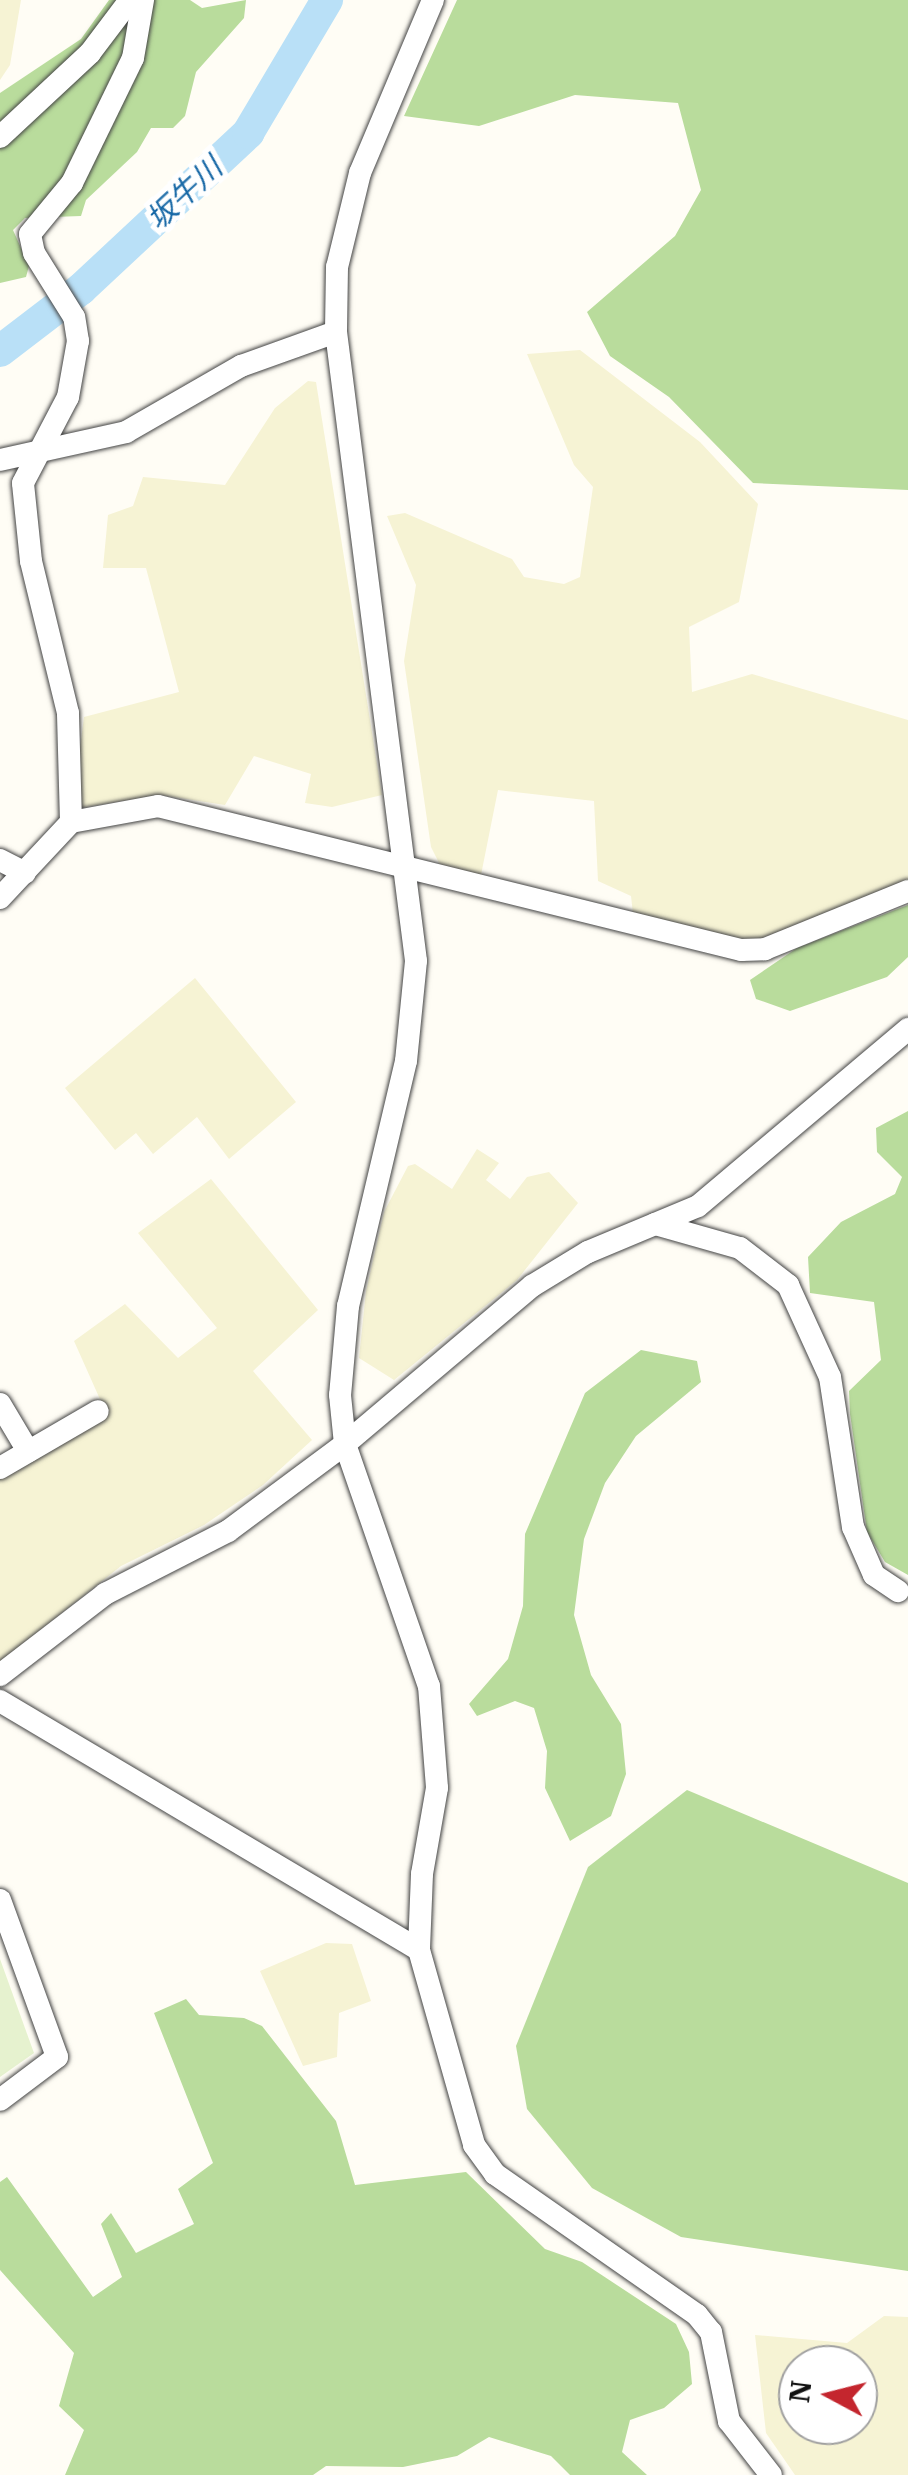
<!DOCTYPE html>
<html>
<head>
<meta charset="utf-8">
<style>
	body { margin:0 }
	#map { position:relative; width:908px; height:2475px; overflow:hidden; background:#fffdf5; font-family:"IBM Plex Serif","Noto Sans JP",serif }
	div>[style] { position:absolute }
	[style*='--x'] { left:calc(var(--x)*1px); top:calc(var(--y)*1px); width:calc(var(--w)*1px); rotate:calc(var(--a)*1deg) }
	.farmland>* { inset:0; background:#f6f3d4 }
	.forest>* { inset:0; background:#b9dc9c }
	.pitch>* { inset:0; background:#e6f2cf }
	.river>* { height:32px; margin:-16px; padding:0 16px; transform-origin:16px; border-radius:16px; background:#b9e0f7 }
	.roads { filter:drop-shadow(0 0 2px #444) drop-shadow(0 0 2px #444) }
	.minor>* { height:22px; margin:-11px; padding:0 11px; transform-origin:11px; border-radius:11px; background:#fff }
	span { translate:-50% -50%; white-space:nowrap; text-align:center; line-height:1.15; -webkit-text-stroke:10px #fff; paint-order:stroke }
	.water-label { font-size:30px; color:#1768a6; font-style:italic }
	.north { position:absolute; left:778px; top:2345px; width:100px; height:100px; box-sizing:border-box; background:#fff; border:2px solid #a0a0a0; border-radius:50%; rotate:277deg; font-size:28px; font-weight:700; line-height:40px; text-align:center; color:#111 }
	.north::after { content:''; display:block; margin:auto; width:35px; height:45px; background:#c4262e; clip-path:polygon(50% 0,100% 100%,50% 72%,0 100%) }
</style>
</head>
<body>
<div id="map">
	<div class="farmland">
		<div style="clip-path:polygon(0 0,21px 0,10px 65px,0 80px)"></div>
		<div style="clip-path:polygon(580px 350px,700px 442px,758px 504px,739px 602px,689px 627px,692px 692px,752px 674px,908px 720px,908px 883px,755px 941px,736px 940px,633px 914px,631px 896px,598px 881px,594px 801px,498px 790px,481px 875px,440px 865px,431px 847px,404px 661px,416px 585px,387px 516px,405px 513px,512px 559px,524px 577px,564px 584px,580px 577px,593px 487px,574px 465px,527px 354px)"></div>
		<div style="clip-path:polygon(308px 381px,316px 382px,382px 795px,332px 807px,305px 803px,311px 774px,254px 756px,225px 805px,160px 795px,79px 808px,76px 778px,84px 717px,179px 692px,146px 568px,103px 568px,108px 515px,133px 506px,143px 477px,225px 485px,275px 408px)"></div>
		<div style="clip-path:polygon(195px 978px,296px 1102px,229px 1159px,197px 1117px,153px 1154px,136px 1133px,115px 1150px,65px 1088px)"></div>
		<div style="clip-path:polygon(477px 1149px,499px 1163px,486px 1180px,510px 1199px,527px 1177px,549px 1172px,578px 1203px,517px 1280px,394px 1380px,359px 1358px,366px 1291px,384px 1212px,408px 1166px,415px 1164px,452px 1189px)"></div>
		<div style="clip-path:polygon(211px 1179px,318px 1310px,253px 1371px,312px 1440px,263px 1485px,204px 1525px,121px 1566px,0 1662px,0 1476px,107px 1415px,74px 1341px,125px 1304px,178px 1358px,217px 1328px,138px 1233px)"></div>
		<div style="clip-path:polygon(326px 1943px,352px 1944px,371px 2001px,339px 2013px,337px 2057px,303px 2066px,260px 1971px)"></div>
		<div style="clip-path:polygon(evenodd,884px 2316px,908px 2317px,908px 2475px,795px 2475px,766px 2433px,755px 2335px,847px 2343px,884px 2316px,798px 2365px,858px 2365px,858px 2425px,798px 2425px,798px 2365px)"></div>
	</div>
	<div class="forest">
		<div style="clip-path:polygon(109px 0,190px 0,202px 8px,246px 0,244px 18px,196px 72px,185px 116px,173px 128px,151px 128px,137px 152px,86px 200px,81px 216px,25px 218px,13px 230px,29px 266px,26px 277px,0 283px,0 93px,81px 39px)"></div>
		<div style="clip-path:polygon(457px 0,908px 0,908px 490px,753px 483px,669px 397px,610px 356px,587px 312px,675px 236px,701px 190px,678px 103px,575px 95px,479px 126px,404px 116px)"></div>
		<div style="clip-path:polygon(908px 905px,908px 957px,887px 977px,790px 1011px,756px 999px,750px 980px,797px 948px)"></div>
		<div style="clip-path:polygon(908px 1111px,908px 1575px,885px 1562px,867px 1532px,850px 1414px,849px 1391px,881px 1360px,874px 1302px,810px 1293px,808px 1257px,841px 1222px,895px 1194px,902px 1177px,877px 1152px,876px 1128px)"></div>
		<div style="clip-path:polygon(641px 1350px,697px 1361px,701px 1382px,636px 1436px,605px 1483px,584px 1539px,574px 1615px,591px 1675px,621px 1724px,626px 1774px,611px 1816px,570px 1841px,545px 1788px,547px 1751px,534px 1708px,515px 1701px,477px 1716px,469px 1704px,508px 1659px,523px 1606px,525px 1534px,585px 1393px)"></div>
		<div style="clip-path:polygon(687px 1790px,908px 1883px,908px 2271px,681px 2237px,592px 2188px,527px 2109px,516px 2046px,588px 1867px)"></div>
		<div style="clip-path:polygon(186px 1999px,199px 2015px,244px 2018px,262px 2026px,336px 2121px,355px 2185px,466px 2172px,545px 2249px,582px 2262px,676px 2324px,689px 2352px,692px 2384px,664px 2408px,630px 2420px,622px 2452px,647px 2475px,570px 2475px,551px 2456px,489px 2437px,457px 2456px,403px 2467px,326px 2466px,313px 2475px,65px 2475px,84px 2430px,59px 2406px,74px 2353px,0 2270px,0 2182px,7px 2177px,93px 2297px,122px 2277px,101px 2224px,111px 2213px,136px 2253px,194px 2224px,178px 2189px,213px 2163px,154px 2013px)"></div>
	</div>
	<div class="pitch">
		<div style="clip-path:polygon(0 1959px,34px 2053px,0 2077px)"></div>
	</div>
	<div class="river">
		<div style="--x:0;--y:351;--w:102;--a:-37.4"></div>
		<div style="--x:81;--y:289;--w:229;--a:-43"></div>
		<div style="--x:248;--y:133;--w:155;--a:-59.3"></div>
	</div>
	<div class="roads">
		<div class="minor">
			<div style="--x:433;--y:0;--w:188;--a:112.9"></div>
			<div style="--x:360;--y:173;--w:97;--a:103.7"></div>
			<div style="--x:337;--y:267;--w:65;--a:90.9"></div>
			<div style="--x:336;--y:332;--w:634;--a:82.75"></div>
			<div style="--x:416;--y:961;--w:100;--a:95.7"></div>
			<div style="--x:406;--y:1061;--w:252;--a:103.3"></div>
			<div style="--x:348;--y:1306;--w:89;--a:95.1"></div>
			<div style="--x:340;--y:1395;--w:49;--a:84.2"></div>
			<div style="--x:345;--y:1444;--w:256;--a:70.9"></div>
			<div style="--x:429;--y:1686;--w:102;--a:85.5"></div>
			<div style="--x:437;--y:1788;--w:87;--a:99.9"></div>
			<div style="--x:422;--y:1874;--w:76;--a:92.3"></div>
			<div style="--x:419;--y:1950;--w:203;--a:74.2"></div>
			<div style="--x:474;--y:2145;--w:36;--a:54"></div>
			<div style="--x:495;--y:2174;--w:246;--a:34.9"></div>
			<div style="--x:697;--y:2315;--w:22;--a:51"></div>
			<div style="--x:711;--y:2332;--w:91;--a:78.6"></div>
			<div style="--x:729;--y:2421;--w:68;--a:52.1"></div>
			<div style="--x:0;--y:137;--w:123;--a:-43"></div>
			<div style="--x:90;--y:53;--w:66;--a:-53"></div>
			<div style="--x:0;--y:460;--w:129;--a:-12.5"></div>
			<div style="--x:126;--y:432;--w:133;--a:-29.9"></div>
			<div style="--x:241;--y:366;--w:101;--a:-19.7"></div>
			<div style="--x:71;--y:822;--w:109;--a:-91.6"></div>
			<div style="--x:68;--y:713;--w:156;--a:-103.7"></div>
			<div style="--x:31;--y:561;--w:78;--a:-95.9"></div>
			<div style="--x:23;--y:483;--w:97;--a:-62.4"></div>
			<div style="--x:68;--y:397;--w:57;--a:-79.9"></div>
			<div style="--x:78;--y:341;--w:24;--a:-99"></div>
			<div style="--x:74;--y:317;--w:75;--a:-122"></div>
			<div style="--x:34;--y:253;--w:19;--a:-102"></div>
			<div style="--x:30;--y:234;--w:66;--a:-50.5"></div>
			<div style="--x:72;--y:183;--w:139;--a:-64"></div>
			<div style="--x:133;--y:58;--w:59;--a:-80.2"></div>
			<div style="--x:0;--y:860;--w:28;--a:27"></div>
			<div style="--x:0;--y:898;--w:104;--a:-46.9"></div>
			<div style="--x:71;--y:822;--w:88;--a:-10.4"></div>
			<div style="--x:158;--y:806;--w:601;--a:13.87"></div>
			<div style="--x:741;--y:950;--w:24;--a:-2"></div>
			<div style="--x:765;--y:949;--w:154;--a:-22.1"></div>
			<div style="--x:655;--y:1224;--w:88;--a:15.8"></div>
			<div style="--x:740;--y:1248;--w:61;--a:37.6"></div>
			<div style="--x:788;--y:1285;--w:101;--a:65.5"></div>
			<div style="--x:830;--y:1377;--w:152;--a:81.3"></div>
			<div style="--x:853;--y:1527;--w:52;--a:66.4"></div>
			<div style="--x:874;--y:1575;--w:29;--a:34"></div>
			<div style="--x:0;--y:1404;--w:55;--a:59.2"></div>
			<div style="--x:0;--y:1468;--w:113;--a:-30.2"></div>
			<div style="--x:0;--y:1675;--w:133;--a:-37.6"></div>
			<div style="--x:105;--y:1594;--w:138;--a:-27.1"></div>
			<div style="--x:228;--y:1531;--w:146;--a:-36.6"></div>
			<div style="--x:345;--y:1444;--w:245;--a:-40.2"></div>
			<div style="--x:532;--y:1286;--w:66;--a:-31.3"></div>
			<div style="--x:588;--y:1252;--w:119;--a:-22.7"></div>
			<div style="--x:698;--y:1206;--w:275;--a:-40.1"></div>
			<div style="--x:0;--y:1701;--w:487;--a:30.7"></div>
			<div style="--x:0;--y:1900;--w:167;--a:70"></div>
			<div style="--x:57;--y:2057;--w:71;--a:143"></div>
		</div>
	</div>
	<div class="water-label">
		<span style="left:184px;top:193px;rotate:-43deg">坂牛川</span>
	</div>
	<div class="north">N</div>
</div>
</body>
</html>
